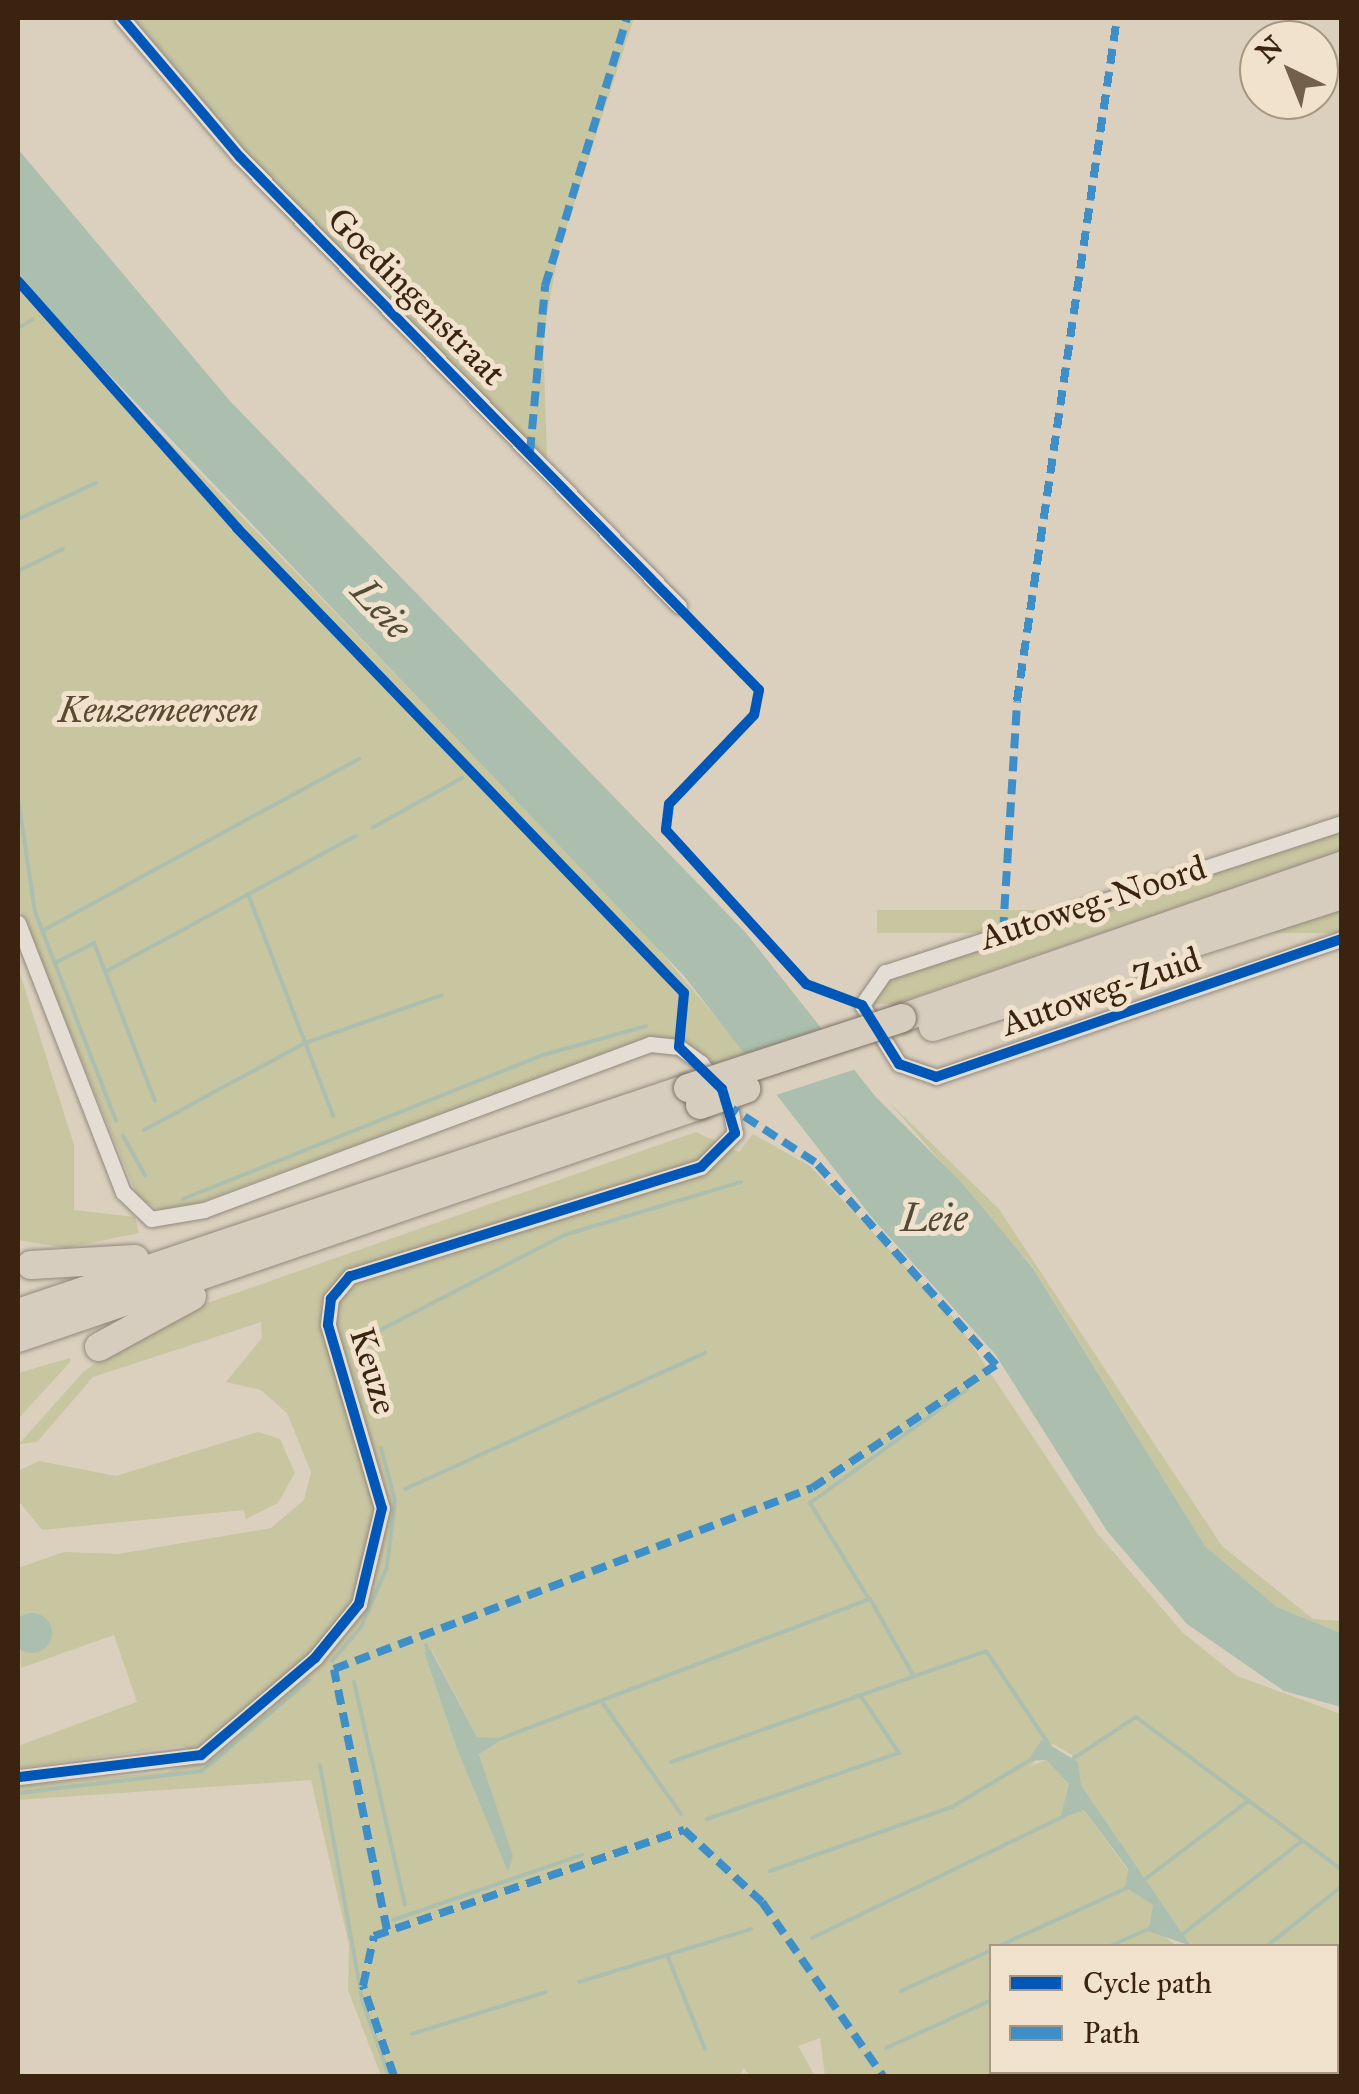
<!DOCTYPE html>
<html>
<head>
<meta charset="utf-8">
<style>
	body { margin:0 }
	#map { position:relative; width:1359px; height:2094px; overflow:hidden; background:#dbd0be; font-family:"IM FELL Great Primer",serif }
	div>[style] { position:absolute }
	[style*='--x'] { left:calc(var(--x)*1px); top:calc(var(--y)*1px); width:calc(var(--w)*1px); rotate:calc(var(--a)*1deg) }
	.green>* { inset:0; background:#c8c5a1; transform-origin:0 0 }
	.water>* { inset:0; background:#acbfaf }
	.round { border-radius:50% }
	.pier>* { inset:0; background:#dbd0be }
	.stream>* { height:4px; margin:-2px; padding:0 2px; transform-origin:2px; border-radius:2px; background:#acbfaf }
	.roads { filter:drop-shadow(0 0 2px #92897d) drop-shadow(0 0 2px #92897d) }
	.minor>* { height:15px; margin:-7.5px; padding:0 7.5px; transform-origin:7.5px; border-radius:7.5px; background:#e3ddd4 }
	.motorway>* { height:28px; margin:-14px; padding:0 14px; transform-origin:14px; border-radius:14px; background:#d7cdbf }
	.bridges { filter:drop-shadow(0 0 2px #7b7266) drop-shadow(0 0 2px #7b7266) }
	.motorway-bridge>* { height:28px; margin:-14px; padding:0 14px; transform-origin:14px; border-radius:14px; background:#d7cdbf }
	.quiet>* { height:8px; margin-top:-4px; transform-origin:0; background:repeating-linear-gradient(90deg,#3e8ec7 0 15px,transparent 0 23px) }
	.cycleway>* { height:10px; margin:-5px; padding:0 5px; transform-origin:5px; border-radius:5px; background:#0057b8 }
	span { translate:-50% -50%; white-space:nowrap; text-align:center; line-height:1.15; -webkit-text-stroke:10px #f0e2cc; paint-order:stroke }
	.street-label { font-size:35px; color:#3a2410 }
	.park-label { font-size:35px; color:#5a4a2e; font-style:italic }
	.water-label { font-size:38px; color:#524936; font-style:italic }
	.frame { position:absolute; inset:0; border:20px solid #3a2410; pointer-events:none }
	.legend { position:absolute; left:989px; top:1944px; width:350px; height:130px; box-sizing:border-box; background:#f0e2cc; border:2px solid #a79681; margin:0; padding:12px 18px; list-style:none; font-size:30px; color:#3a2410 }
	.legend li { display:flex; align-items:center; gap:20px; height:50px }
	.legend b { width:50px; border:2px solid #a79681 }
	.north { position:absolute; left:1239px; top:20px; width:100px; height:100px; box-sizing:border-box; background:#f0e2cc; border:2px solid #a79681; border-radius:50%; rotate:317deg; font-size:28px; font-weight:700; line-height:40px; text-align:center; color:#3a2410 }
	.north::after { content:''; display:block; margin:auto; width:35px; height:45px; background:#72604d; clip-path:polygon(50% 0,100% 100%,50% 72%,0 100%) }
</style>
</head>
<body>
<div id="map">
	<div class="green">
		<div style="clip-path:polygon(127px 18px,634px 18px,559px 250px,543px 336px,547px 459px,202px 114px)"></div>
		<div style="clip-path:polygon(18px 271px,107px 378px,631px 917px,746px 1053px,709px 1065px,642px 1040px,181px 1209px,165px 1212px,138px 1198px,18px 905px)"></div>
		<div style="clip-path:polygon(1341px 828px,1341px 851px,894px 1004px,868px 1004px,888px 978px)"></div>
		<div style="left:1341px;top:910px;width:23px;height:464px;rotate:90deg"></div>
		<div style="clip-path:polygon(18px 967px,74px 1145px,74px 1210px,135px 1217px,139px 1233px,66px 1248px,18px 1240px)"></div>
		<div style="clip-path:polygon(888px 1101px,999px 1209px,1222px 1546px,1313px 1619px,1341px 1621px,1341px 1633px,1277px 1607px,1205px 1546px,1033px 1267px)"></div>
		<div style="clip-path:polygon(evenodd,696px 1132px,739px 1152px,753px 1134px,810px 1166px,953px 1317px,1097px 1533px,1183px 1633px,1237px 1676px,1341px 1714px,1341px 2076px,1256px 2076px,1336px 2072px,1336px 1946px,1191px 1946px,1081px 1785px,1072px 1755px,1053px 1744px,1030px 1766px,1046px 1760px,1069px 1784px,1062px 1818px,1084px 1810px,1153px 1905px,1149px 1925px,1177px 1946px,992px 1946px,992px 2072px,1255px 2076px,825px 2076px,820px 2038px,798px 2046px,815px 2076px,750px 2076px,744px 2068px,739px 2076px,381px 2076px,348px 1990px,349px 1945px,311px 1780px,18px 1800px,18px 1786px,166px 1772px,211px 1757px,182px 1746px,18px 1768px,18px 1746px,137px 1702px,114px 1635px,21px 1668px,18px 1568px,64px 1552px,118px 1554px,271px 1528px,304px 1500px,311px 1472px,287px 1413px,261px 1390px,226px 1382px,262px 1338px,261px 1322px,93px 1377px,37px 1442px,19px 1444px,83px 1372px,153px 1322px,696px 1132px,432px 1650px,477px 1737px,502px 1738px,479px 1753px,512px 1856px,508px 1871px,457px 1749px,424px 1654px,432px 1650px)"></div>
		<div style="clip-path:polygon(70px 1358px,71px 1361px,18px 1419px,18px 1373px)"></div>
		<div style="clip-path:polygon(258px 1432px,280px 1439px,295px 1473px,278px 1503px,246px 1519px,244px 1510px,42px 1530px,18px 1500px,18px 1471px,39px 1461px,116px 1476px)"></div>
	</div>
	<div class="water">
		<div style="clip-path:polygon(18px 149px,230px 401px,746px 933px,875px 1096px,961px 1182px,1033px 1268px,1205px 1546px,1277px 1607px,1341px 1633px,1341px 1707px,1284px 1691px,1187px 1624px,1107px 1531px,995px 1354px,874px 1220px,684px 976px,53px 316px,18px 271px)"></div>
		<div class="round" style="left:12px;top:1613px;width:40px;height:40px"></div>
		<div style="clip-path:polygon(431px 1650px,477px 1737px,504px 1738px,479px 1754px,513px 1856px,508px 1872px,457px 1749px,424px 1653px)"></div>
		<div style="clip-path:polygon(1042px 1740px,1078px 1762px,1081px 1785px,1191px 1946px,1148px 1931px,1153px 1905px,1125px 1887px,1128px 1869px,1084px 1810px,1060px 1819px,1069px 1784px,1046px 1760px,1027px 1761px)"></div>
	</div>
	<div class="pier">
		<div style="clip-path:polygon(826px 1027px,859px 1068px,773px 1096px,741px 1055px)"></div>
	</div>
	<div class="stream">
		<div style="--x:18;--y:328;--w:17;--a:-31"></div>
		<div style="--x:18;--y:519;--w:86;--a:-24.8"></div>
		<div style="--x:18;--y:571;--w:50;--a:-26.1"></div>
		<div style="--x:18;--y:797;--w:116;--a:81.6"></div>
		<div style="--x:35;--y:912;--w:224;--a:68.8"></div>
		<div style="--x:372;--y:828;--w:103;--a:-29.1"></div>
		<div style="--x:248;--y:894;--w:238;--a:69"></div>
		<div style="--x:42;--y:931;--w:361;--a:-28.5"></div>
		<div style="--x:55;--y:963;--w:44;--a:-27.1"></div>
		<div style="--x:94;--y:943;--w:169;--a:68.9"></div>
		<div style="--x:105;--y:972;--w:285;--a:-28.5"></div>
		<div style="--x:144;--y:1130;--w:183;--a:-28.4"></div>
		<div style="--x:305;--y:1043;--w:145;--a:-19.3"></div>
		<div style="--x:123;--y:1136;--w:45;--a:60.6"></div>
		<div style="--x:183;--y:1199;--w:388;--a:-21.8"></div>
		<div style="--x:543;--y:1055;--w:107;--a:-15.7"></div>
		<div style="--x:359;--y:1341;--w:231;--a:-27.3"></div>
		<div style="--x:564;--y:1235;--w:185;--a:-16.7"></div>
		<div style="--x:405;--y:1489;--w:329;--a:-24.4"></div>
		<div style="--x:869;--y:1599;--w:113;--a:-121.6"></div>
		<div style="--x:810;--y:1503;--w:193;--a:-35.9"></div>
		<div style="--x:426;--y:1645;--w:10;--a:73"></div>
		<div style="--x:332;--y:1661;--w:45;--a:-49.5"></div>
		<div style="--x:361;--y:1627;--w:65;--a:-66.6"></div>
		<div style="--x:387;--y:1567;--w:67;--a:-83.2"></div>
		<div style="--x:395;--y:1500;--w:54;--a:-105.1"></div>
		<div style="--x:354;--y:1682;--w:228;--a:77.1"></div>
		<div style="--x:602;--y:1702;--w:137;--a:54.8"></div>
		<div style="--x:502;--y:1738;--w:393;--a:-20.7"></div>
		<div style="--x:870;--y:1599;--w:87;--a:60.5"></div>
		<div style="--x:1074;--y:1758;--w:74;--a:-33.5"></div>
		<div style="--x:1136;--y:1717;--w:257;--a:36.6"></div>
		<div style="--x:671;--y:1762;--w:334;--a:-19.4"></div>
		<div style="--x:986;--y:1651;--w:111;--a:56"></div>
		<div style="--x:320;--y:1765;--w:238;--a:79.8"></div>
		<div style="--x:362;--y:1999;--w:82;--a:70.7"></div>
		<div style="--x:18;--y:1793;--w:185;--a:-6.8"></div>
		<div style="--x:202;--y:1771;--w:140;--a:-40.4"></div>
		<div style="--x:707;--y:1819;--w:203;--a:-19"></div>
		<div style="--x:899;--y:1753;--w:70;--a:-123.9"></div>
		<div style="--x:770;--y:1871;--w:193;--a:-19.4"></div>
		<div style="--x:952;--y:1807;--w:93;--a:-31"></div>
		<div style="--x:1144;--y:1880;--w:131;--a:-37.2"></div>
		<div style="--x:393;--y:1920;--w:200;--a:-19"></div>
		<div style="--x:1179;--y:1937;--w:156;--a:-38"></div>
		<div style="--x:812;--y:1938;--w:280;--a:-25.8"></div>
		<div style="--x:999;--y:1946;--w:145;--a:-24.4"></div>
		<div style="--x:1110;--y:1946;--w:43;--a:-23.6"></div>
		<div style="--x:1267;--y:1946;--w:96;--a:-38.7"></div>
		<div style="--x:667;--y:1955;--w:101;--a:68"></div>
		<div style="--x:579;--y:1982;--w:180;--a:-17.1"></div>
		<div style="--x:901;--y:1991;--w:100;--a:-24.3"></div>
		<div style="--x:412;--y:2034;--w:140;--a:-17.4"></div>
		<div style="--x:886;--y:2048;--w:116;--a:-24.4"></div>
		<div style="--x:1071;--y:2076;--w:11;--a:-22"></div>
		<div style="--x:1250;--y:2076;--w:6;--a:-39"></div>
	</div>
	<div class="roads">
		<div class="minor">
			<div style="--x:122;--y:18;--w:182;--a:49.7"></div>
			<div style="--x:240;--y:157;--w:628;--a:45.65"></div>
			<div style="--x:1342;--y:823;--w:481;--a:161.9"></div>
			<div style="--x:885;--y:972;--w:40;--a:124.9"></div>
			<div style="--x:862;--y:1005;--w:70;--a:57.9"></div>
			<div style="--x:899;--y:1064;--w:39;--a:19"></div>
			<div style="--x:936;--y:1077;--w:429;--a:-18.8"></div>
			<div style="--x:18;--y:923;--w:289;--a:68.7"></div>
			<div style="--x:123;--y:1192;--w:39;--a:44"></div>
			<div style="--x:151;--y:1219;--w:54;--a:-9.6"></div>
			<div style="--x:204;--y:1210;--w:476;--a:-20.4"></div>
			<div style="--x:650;--y:1044;--w:29;--a:6"></div>
			<div style="--x:679;--y:1047;--w:27;--a:36"></div>
			<div style="--x:701;--y:1063;--w:46;--a:52.9"></div>
			<div style="--x:729;--y:1100;--w:34;--a:80"></div>
			<div style="--x:735;--y:1133;--w:48;--a:135"></div>
			<div style="--x:701;--y:1167;--w:368;--a:162.7"></div>
			<div style="--x:350;--y:1276;--w:30;--a:130"></div>
			<div style="--x:331;--y:1299;--w:26;--a:97"></div>
			<div style="--x:328;--y:1325;--w:191;--a:73.6"></div>
			<div style="--x:382;--y:1508;--w:99;--a:103.5"></div>
			<div style="--x:359;--y:1604;--w:70;--a:129.2"></div>
			<div style="--x:315;--y:1658;--w:150;--a:139.6"></div>
			<div style="--x:201;--y:1755;--w:184;--a:173.1"></div>
		</div>
		<div class="motorway">
			<div style="--x:902;--y:1018;--w:466;--a:-19.1"></div>
			<div style="--x:933;--y:1027;--w:430;--a:-17.9"></div>
			<div style="--x:31;--y:1265;--w:104;--a:-3.3"></div>
			<div style="--x:18;--y:1313;--w:707;--a:-18.56"></div>
			<div style="--x:18;--y:1338;--w:721;--a:-18.86"></div>
			<div style="--x:99;--y:1347;--w:106;--a:-28.7"></div>
		</div>
	</div>
	<div class="bridges">
		<div class="motorway-bridge">
			<div style="--x:688;--y:1088;--w:225;--a:-18.1"></div>
			<div style="--x:700;--y:1105;--w:49;--a:-19.2"></div>
		</div>
	</div>
	<div class="quiet">
		<div style="--x:530;--y:452;--w:167;--a:-84.8"></div>
		<div style="--x:545;--y:286;--w:280;--a:-73"></div>
		<div style="--x:1003;--y:932;--w:231;--a:-86.5"></div>
		<div style="--x:1017;--y:701;--w:690;--a:-81.67"></div>
		<div style="--x:387;--y:1930;--w:266;--a:-101.5"></div>
		<div style="--x:334;--y:1669;--w:511;--a:-20.74"></div>
		<div style="--x:812;--y:1488;--w:221;--a:-33.8"></div>
		<div style="--x:996;--y:1365;--w:272;--a:-131.7"></div>
		<div style="--x:815;--y:1162;--w:98;--a:-147.1"></div>
		<div style="--x:394;--y:2076;--w:95;--a:-109"></div>
		<div style="--x:363;--y:1986;--w:51;--a:-77.6"></div>
		<div style="--x:374;--y:1936;--w:328;--a:-18.9"></div>
		<div style="--x:684;--y:1830;--w:106;--a:42.7"></div>
		<div style="--x:762;--y:1902;--w:212;--a:55.2"></div>
	</div>
	<div class="cycleway">
		<div style="--x:122;--y:18;--w:182;--a:49.7"></div>
		<div style="--x:240;--y:157;--w:744;--a:45.76"></div>
		<div style="--x:759;--y:690;--w:25;--a:101"></div>
		<div style="--x:754;--y:715;--w:123;--a:133.7"></div>
		<div style="--x:669;--y:804;--w:26;--a:97"></div>
		<div style="--x:666;--y:830;--w:208;--a:47.7"></div>
		<div style="--x:806;--y:984;--w:60;--a:20.6"></div>
		<div style="--x:862;--y:1005;--w:70;--a:57.9"></div>
		<div style="--x:899;--y:1064;--w:39;--a:19"></div>
		<div style="--x:936;--y:1077;--w:429;--a:-18.8"></div>
		<div style="--x:18;--y:281;--w:330;--a:48.4"></div>
		<div style="--x:237;--y:528;--w:645;--a:46.13"></div>
		<div style="--x:684;--y:993;--w:54;--a:95.3"></div>
		<div style="--x:679;--y:1047;--w:60;--a:44.3"></div>
		<div style="--x:722;--y:1089;--w:46;--a:73.5"></div>
		<div style="--x:735;--y:1133;--w:48;--a:135"></div>
		<div style="--x:701;--y:1167;--w:368;--a:162.7"></div>
		<div style="--x:350;--y:1276;--w:30;--a:130"></div>
		<div style="--x:331;--y:1299;--w:26;--a:97"></div>
		<div style="--x:328;--y:1325;--w:191;--a:73.6"></div>
		<div style="--x:382;--y:1508;--w:99;--a:103.5"></div>
		<div style="--x:359;--y:1604;--w:70;--a:129.2"></div>
		<div style="--x:315;--y:1658;--w:150;--a:139.6"></div>
		<div style="--x:201;--y:1755;--w:184;--a:173.1"></div>
	</div>
	<div class="street-label">
		<span style="left:416px;top:297px;rotate:45deg">Goedingenstraat</span>
		<span style="left:1093px;top:903px;rotate:-18deg">Autoweg-Noord</span>
		<span style="left:1101px;top:992px;rotate:-19deg">Autoweg-Zuid</span>
		<span style="left:373px;top:1371px;rotate:73deg">Keuze</span>
	</div>
	<div class="park-label">
		<span style="left:158px;top:711px">Keuzemeersen</span>
	</div>
	<div class="water-label">
		<span style="left:381px;top:609px;rotate:47deg">Leie</span>
		<span style="left:934px;top:1219px">Leie</span>
	</div>
	<div class="frame"></div>
	<ul class="legend">
	<li><b style="height:12px;background:#0057b8"></b>Cycle path</li>
	<li><b style="height:12px;background:#3e8ec7"></b>Path</li>
	</ul>
	<div class="north">N</div>
</div>
</body>
</html>
